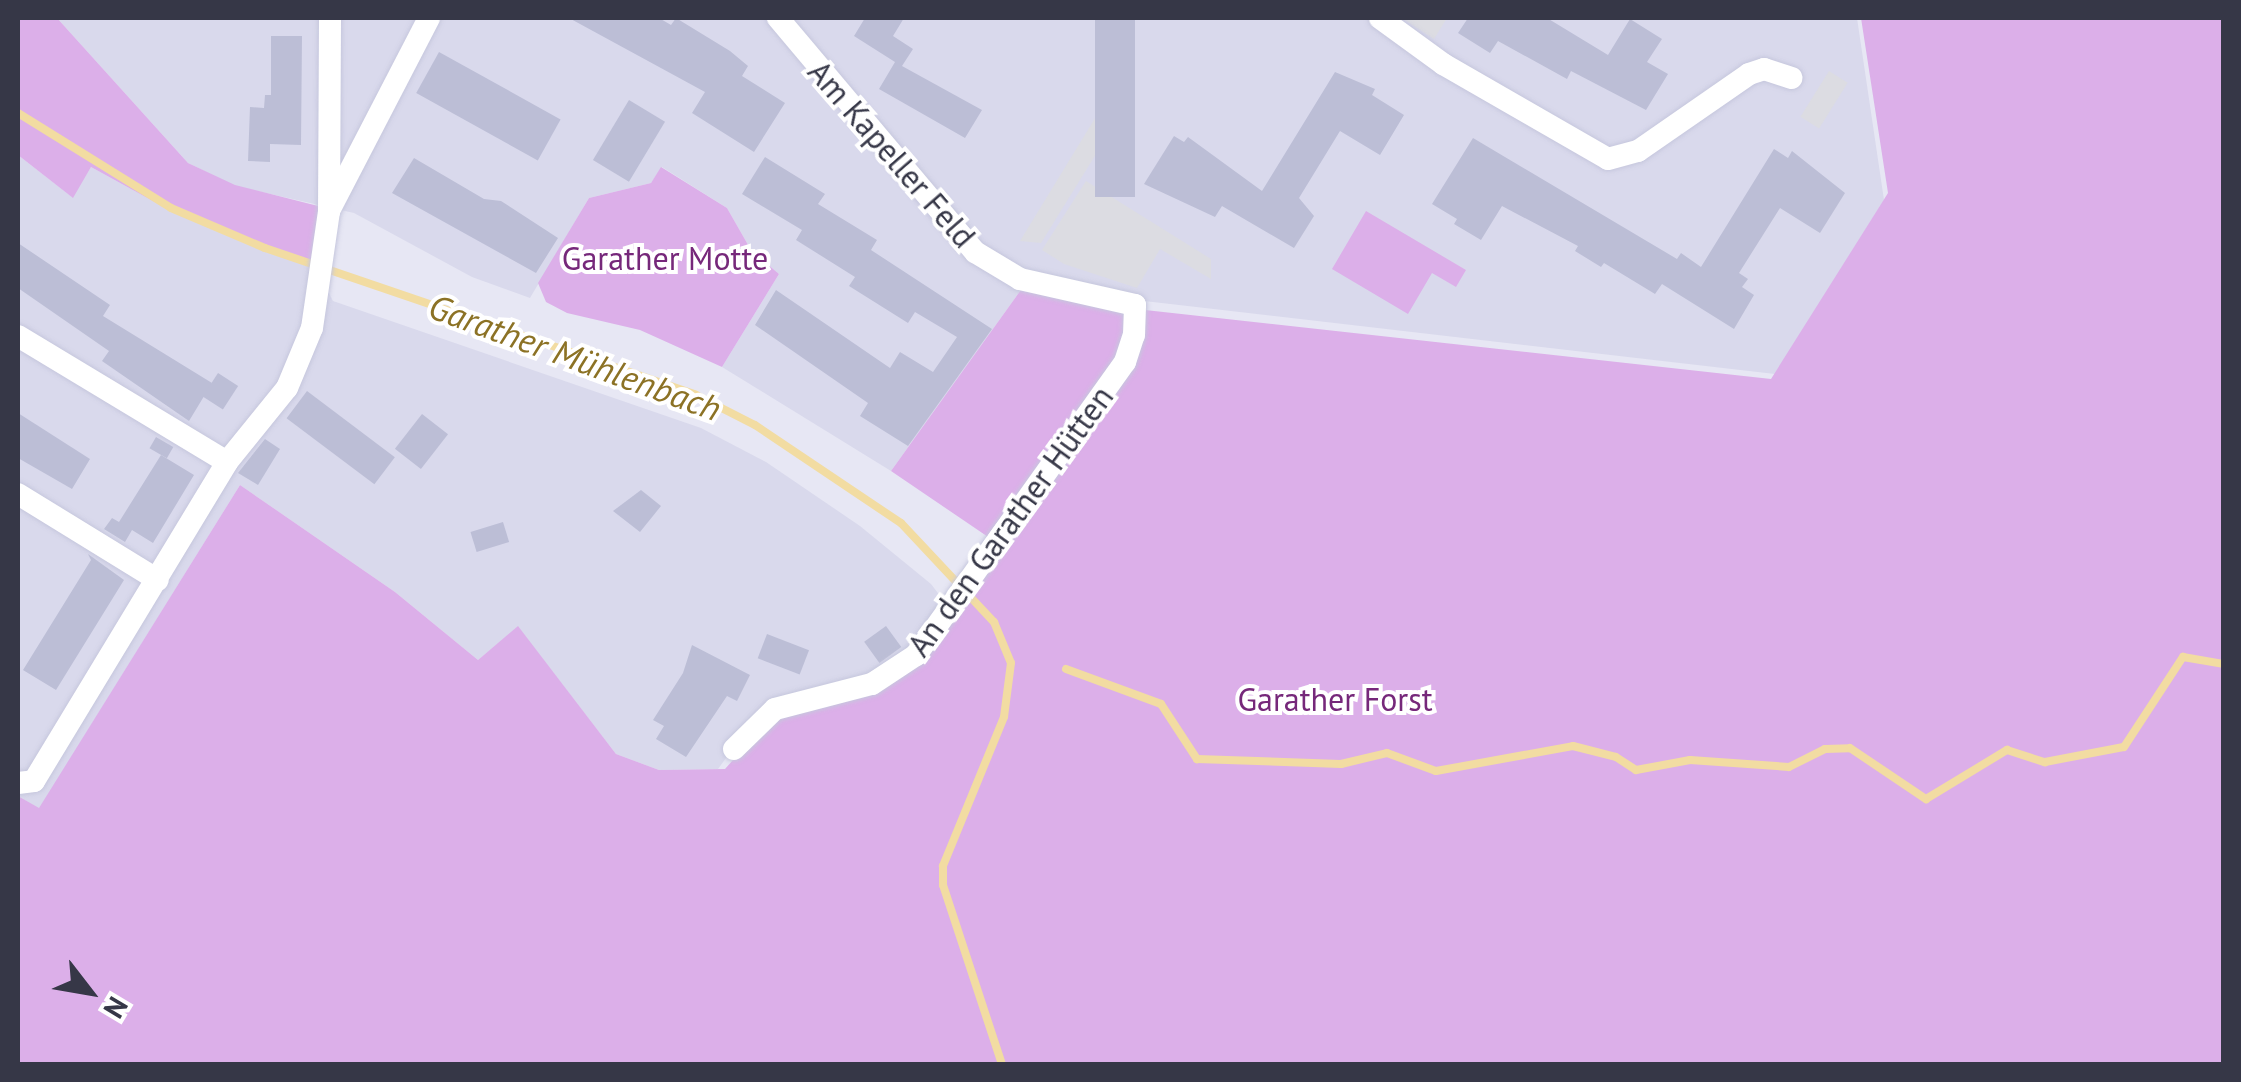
<!DOCTYPE html>
<html>
<head>
<meta charset="utf-8">
<style>
	body { margin:0 }
	#map { position:relative; width:2241px; height:1082px; overflow:hidden; background:#e7e7f4; font-family:"PT Sans",sans-serif }
	div>[style] { position:absolute }
	[style*='--x'] { left:calc(var(--x)*1px); top:calc(var(--y)*1px); width:calc(var(--w)*1px); rotate:calc(var(--a)*1deg) }
	.residential>* { inset:0; background:#d9d9ec }
	.green>* { inset:0; background:#dcafe9 }
	.parking>* { inset:0; background:#dcdce2; transform-origin:0 0 }
	.stream>* { height:8px; margin:-4px; padding:0 4px; transform-origin:4px; border-radius:4px; background:#f2dca2 }
	.building>* { inset:0; background:#bcbed6; transform-origin:0 0 }
	.roads { filter:drop-shadow(0 0 2px #c6c7dd) drop-shadow(0 0 2px #c6c7dd) }
	.minor>* { height:22px; margin:-11px; padding:0 11px; transform-origin:11px; border-radius:11px; background:#fff }
	span { translate:-50% -50%; white-space:nowrap; text-align:center; line-height:1.15; -webkit-text-stroke:8px #fff; paint-order:stroke }
	.street-label { font-size:32px; color:#363747 }
	.park-label { font-size:32px; color:#76287a }
	.water-label { font-size:35px; color:#8c7225; font-style:italic }
	.frame { position:absolute; inset:0; border:20px solid #363747; pointer-events:none }
	.north { position:absolute; left:40px; top:942px; width:100px; height:100px; -webkit-text-stroke:8px #fff; paint-order:stroke; rotate:121deg; font-size:28px; font-weight:700; line-height:40px; text-align:center; color:#363747 }
	.north::after { content:''; display:block; margin:auto; width:35px; height:45px; background:#363747; clip-path:polygon(50% 0,100% 100%,50% 72%,0 100%) }
</style>
</head>
<body>
<div id="map">
	<div class="residential">
		<div style="clip-path:polygon(57px 18px,1857px 18px,1884px 200px,1775px 374px,1023px 287px,891px 471px,722px 367px,779px 274px,751px 250px,727px 208px,662px 167px,651px 183px,589px 198px,530px 298px,472px 277px,354px 213px,235px 186px,188px 163px)"></div>
		<div style="clip-path:polygon(18px 155px,72px 197px,91px 167px,171px 211px,316px 269px,333px 301px,701px 428px,766px 462px,860px 526px,931px 584px,951px 610px,915px 654px,750px 725px,718px 769px,659px 770px,616px 754px,518px 627px,478px 660px,395px 592px,240px 485px,39px 809px,18px 796px)"></div>
	</div>
	<div class="green">
		<div style="clip-path:polygon(18px 18px,57px 18px,188px 163px,235px 185px,322px 207px,316px 269px,171px 211px,91px 167px,73px 198px,18px 155px)"></div>
		<div style="clip-path:polygon(1861px 18px,2223px 18px,2223px 1064px,18px 1064px,18px 796px,39px 808px,240px 485px,395px 592px,478px 660px,518px 626px,616px 754px,659px 770px,725px 769px,774px 714px,878px 686px,997px 543px,891px 471px,1023px 287px,1136px 309px,1771px 379px,1888px 193px)"></div>
		<div style="clip-path:polygon(661px 167px,727px 208px,751px 250px,779px 274px,722px 367px,640px 330px,567px 313px,546px 302px,538px 283px,589px 198px,651px 183px)"></div>
		<div style="clip-path:polygon(1366px 211px,1466px 270px,1456px 287px,1432px 273px,1408px 314px,1332px 269px)"></div>
	</div>
	<div class="parking">
		<div style="clip-path:polygon(1401px 18px,1447px 18px,1434px 39px)"></div>
		<div style="left:1829px;top:71px;width:22px;height:54px;rotate:32deg"></div>
		<div style="clip-path:polygon(1100px 110px,1122px 112px,1041px 243px,1020px 241px)"></div>
		<div style="clip-path:polygon(1086px 181px,1211px 259px,1211px 279px,1160px 249px,1137px 288px,1064px 264px,1042px 250px)"></div>
	</div>
	<div class="stream">
		<div style="--x:18;--y:113;--w:180;--a:31.8"></div>
		<div style="--x:171;--y:208;--w:102;--a:23.1"></div>
		<div style="--x:265;--y:248;--w:455;--a:18.8"></div>
		<div style="--x:696;--y:395;--w:66;--a:27"></div>
		<div style="--x:755;--y:425;--w:176;--a:33.9"></div>
		<div style="--x:901;--y:523;--w:136;--a:46.8"></div>
		<div style="--x:994;--y:622;--w:44;--a:67.5"></div>
		<div style="--x:1011;--y:663;--w:54;--a:97.4"></div>
		<div style="--x:1004;--y:717;--w:161;--a:112.3"></div>
		<div style="--x:943;--y:866;--w:19;--a:90"></div>
		<div style="--x:943;--y:885;--w:188;--a:71.8"></div>
		<div style="--x:1066;--y:669;--w:101;--a:20.2"></div>
		<div style="--x:1161;--y:704;--w:66;--a:56.8"></div>
		<div style="--x:1197;--y:759;--w:144;--a:2"></div>
		<div style="--x:1341;--y:764;--w:47;--a:-13.4"></div>
		<div style="--x:1387;--y:753;--w:52;--a:20.2"></div>
		<div style="--x:1436;--y:771;--w:139;--a:-10.3"></div>
		<div style="--x:1573;--y:746;--w:44;--a:14.3"></div>
		<div style="--x:1616;--y:757;--w:24;--a:33"></div>
		<div style="--x:1636;--y:770;--w:55;--a:-10.5"></div>
		<div style="--x:1690;--y:760;--w:99;--a:4"></div>
		<div style="--x:1789;--y:767;--w:40;--a:-26.6"></div>
		<div style="--x:1825;--y:749;--w:25;--a:-2"></div>
		<div style="--x:1850;--y:748;--w:92;--a:33.9"></div>
		<div style="--x:1926;--y:799;--w:95;--a:-31.2"></div>
		<div style="--x:2007;--y:750;--w:40;--a:18"></div>
		<div style="--x:2045;--y:762;--w:80;--a:-10.8"></div>
		<div style="--x:2124;--y:747;--w:108;--a:-56.8"></div>
		<div style="--x:2183;--y:657;--w:42;--a:9.7"></div>
	</div>
	<div class="building">
		<div style="clip-path:polygon(569px 18px,659px 18px,671px 25px,676px 18px,730px 51px,748px 66px,742px 76px,785px 103px,754px 152px,692px 113px,705px 92px)"></div>
		<div style="clip-path:polygon(865px 18px,904px 18px,893px 36px,913px 49px,902px 66px,982px 110px,965px 138px,879px 89px,895px 62px,854px 36px)"></div>
		<div style="left:1095px;top:18px;width:40px;height:179px"></div>
		<div style="clip-path:polygon(1468px 18px,1547px 18px,1608px 55px,1630px 19px,1662px 39px,1647px 62px,1668px 74px,1646px 110px,1571px 71px,1567px 79px,1498px 41px,1490px 53px,1458px 33px)"></div>
		<div style="clip-path:polygon(271px 36px,302px 36px,301px 145px,270px 144px,270px 162px,248px 161px,250px 107px,264px 108px,265px 95px,271px 95px)"></div>
		<div style="left:439px;top:52px;width:139px;height:47px;rotate:29deg"></div>
		<div style="clip-path:polygon(1335px 72px,1375px 89px,1372px 95px,1404px 115px,1380px 155px,1340px 131px,1299px 198px,1314px 216px,1294px 248px,1222px 206px,1215px 217px,1144px 184px,1174px 136px,1184px 142px,1188px 137px,1262px 191px)"></div>
		<div style="left:629px;top:100px;width:42px;height:70px;rotate:31deg"></div>
		<div style="clip-path:polygon(1473px 138px,1677px 259px,1681px 253px,1701px 267px,1774px 149px,1788px 158px,1792px 151px,1845px 193px,1820px 233px,1780px 208px,1739px 273px,1748px 279px,1742px 287px,1754px 295px,1734px 329px,1662px 284px,1655px 294px,1604px 263px,1601px 267px,1575px 251px,1578px 246px,1502px 206px,1481px 240px,1454px 224px,1457px 219px,1432px 204px)"></div>
		<div style="clip-path:polygon(765px 157px,825px 194px,818px 204px,877px 240px,871px 250px,992px 329px,908px 446px,860px 416px,868px 403px,755px 325px,776px 290px,890px 368px,900px 352px,933px 372px,957px 337px,915px 312px,908px 323px,849px 286px,855px 277px,796px 240px,802px 230px,742px 194px)"></div>
		<div style="clip-path:polygon(414px 158px,484px 199px,501px 201px,558px 238px,536px 273px,392px 193px)"></div>
		<div style="clip-path:polygon(18px 243px,110px 305px,103px 316px,212px 383px,189px 421px,102px 361px,109px 351px,18px 288px)"></div>
		<div style="left:218px;top:373px;width:24px;height:28px;rotate:33deg"></div>
		<div style="left:307px;top:391px;width:110px;height:34px;rotate:37deg"></div>
		<div style="clip-path:polygon(18px 413px,90px 459px,72px 489px,18px 458px)"></div>
		<div style="left:422px;top:414px;width:33px;height:44px;rotate:38deg"></div>
		<div style="left:156px;top:437px;width:20px;height:13px;rotate:30deg"></div>
		<div style="clip-path:polygon(265px 439px,280px 449px,258px 485px,238px 473px)"></div>
		<div style="clip-path:polygon(161px 455px,194px 475px,153px 543px,132px 530px,125px 542px,104px 529px,112px 518px,119px 522px)"></div>
		<div style="clip-path:polygon(641px 490px,661px 506px,640px 532px,613px 511px)"></div>
		<div style="left:503px;top:522px;width:21px;height:34px;rotate:73deg"></div>
		<div style="clip-path:polygon(88px 554px,124px 580px,56px 690px,23px 670px,91px 560px)"></div>
		<div style="left:886px;top:626px;width:26px;height:27px;rotate:54deg"></div>
		<div style="left:767px;top:634px;width:45px;height:26px;rotate:21deg"></div>
		<div style="clip-path:polygon(692px 645px,750px 675px,737px 701px,727px 696px,686px 757px,656px 739px,664px 726px,653px 720px,683px 673px)"></div>
	</div>
	<div class="roads">
		<div class="minor">
			<div style="--x:1380;--y:18;--w:78;--a:36.1"></div>
			<div style="--x:1443;--y:64;--w:190;--a:29.9"></div>
			<div style="--x:1608;--y:159;--w:31;--a:-15"></div>
			<div style="--x:1638;--y:151;--w:135;--a:-34.7"></div>
			<div style="--x:1749;--y:74;--w:16;--a:-18"></div>
			<div style="--x:1764;--y:69;--w:29;--a:18"></div>
			<div style="--x:330;--y:209;--w:215;--a:-62.6"></div>
			<div style="--x:18;--y:336;--w:244;--a:31.1"></div>
			<div style="--x:18;--y:494;--w:164;--a:31.6"></div>
			<div style="--x:734;--y:749;--w:57;--a:-44.3"></div>
			<div style="--x:775;--y:709;--w:100;--a:-14.5"></div>
			<div style="--x:872;--y:684;--w:53;--a:-33.4"></div>
			<div style="--x:916;--y:655;--w:360;--a:-54.5"></div>
			<div style="--x:1125;--y:362;--w:28;--a:-72"></div>
			<div style="--x:1134;--y:335;--w:30;--a:-88"></div>
			<div style="--x:1135;--y:305;--w:118;--a:-167.3"></div>
			<div style="--x:1020;--y:279;--w:52;--a:-149"></div>
			<div style="--x:975;--y:252;--w:306;--a:-130.1"></div>
			<div style="--x:18;--y:783;--w:16;--a:-7"></div>
			<div style="--x:34;--y:781;--w:373;--a:-58.8"></div>
			<div style="--x:227;--y:462;--w:95;--a:-51"></div>
			<div style="--x:287;--y:388;--w:65;--a:-67.4"></div>
			<div style="--x:312;--y:328;--w:117;--a:-81.7"></div>
			<div style="--x:329;--y:212;--w:194;--a:-89.7"></div>
		</div>
	</div>
	<div class="street-label">
		<span style="left:892px;top:154px;rotate:49deg">Am Kapeller Feld</span>
		<span style="left:1010px;top:521px;rotate:-54deg">An den Garather Hütten</span>
	</div>
	<div class="park-label">
		<span style="left:665px;top:258px">Garather Motte</span>
		<span style="left:1335px;top:699px">Garather Forst</span>
	</div>
	<div class="water-label">
		<span style="left:575px;top:357px;rotate:20deg">Garather Mühlenbach</span>
	</div>
	<div class="frame"></div>
	<div class="north">N</div>
</div>
</body>
</html>
